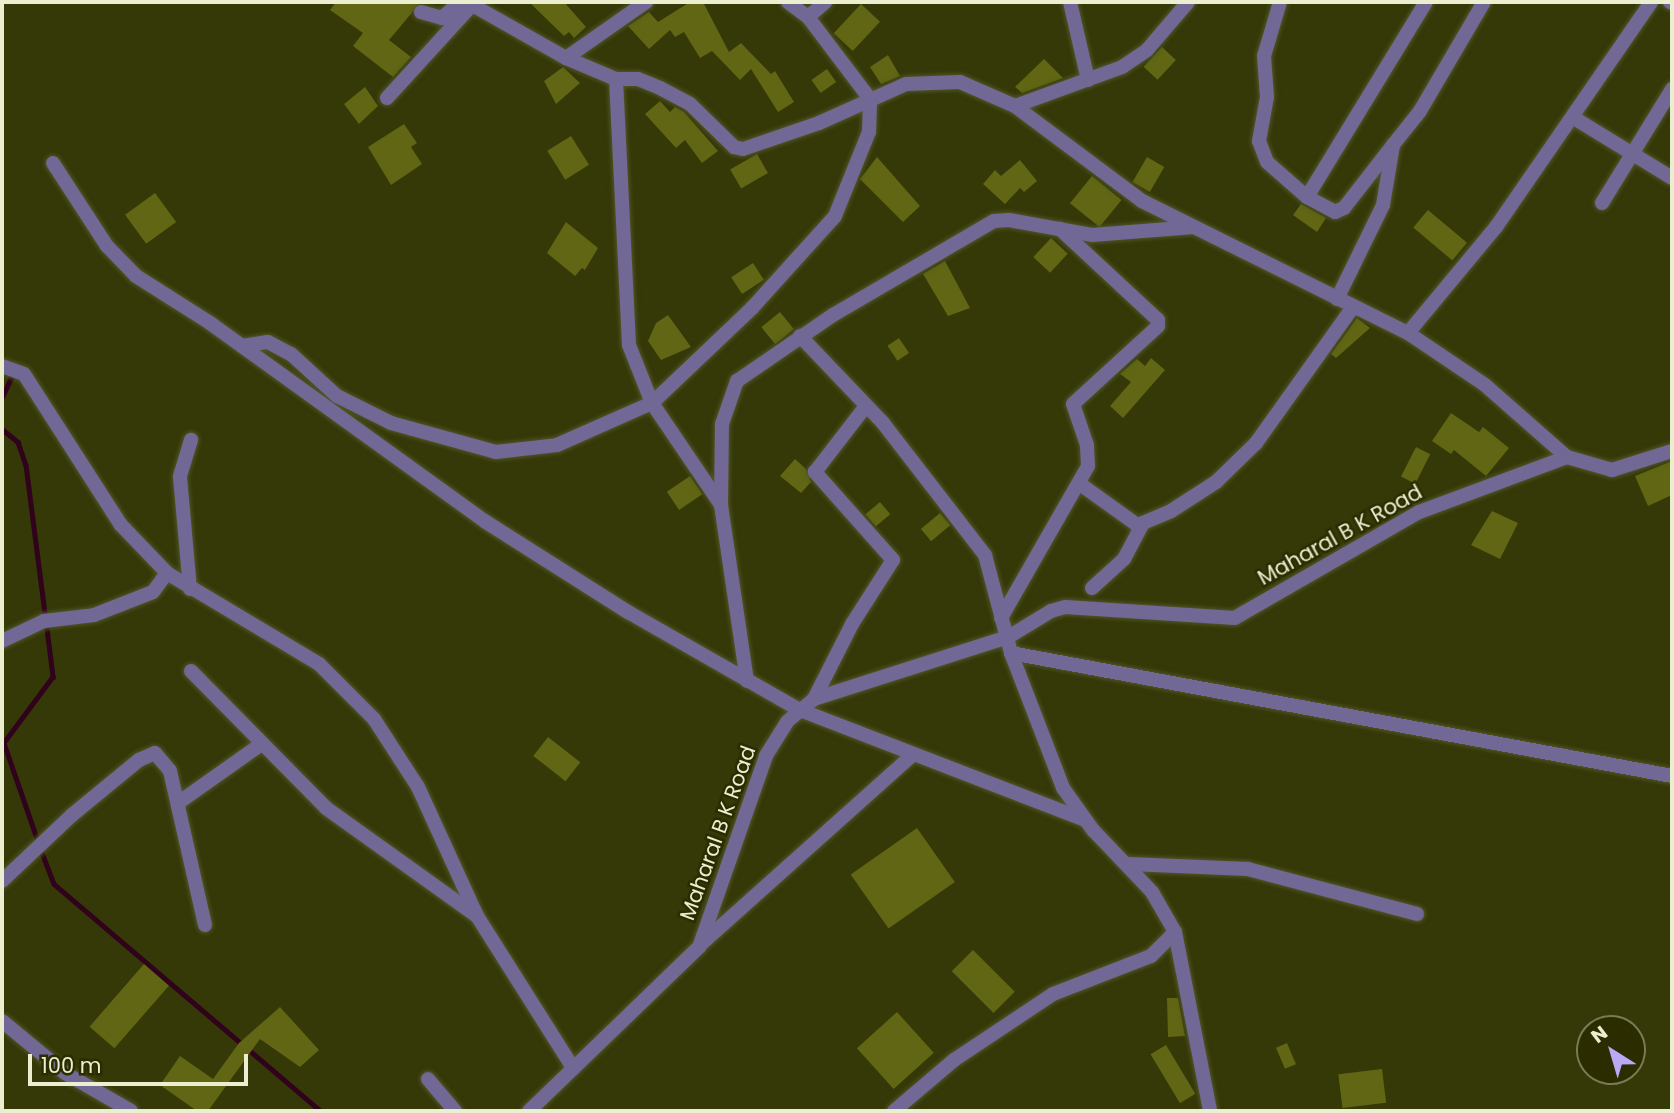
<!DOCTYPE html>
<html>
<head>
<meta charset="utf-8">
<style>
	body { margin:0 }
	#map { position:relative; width:1674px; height:1113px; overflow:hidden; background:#353807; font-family:Poppins,sans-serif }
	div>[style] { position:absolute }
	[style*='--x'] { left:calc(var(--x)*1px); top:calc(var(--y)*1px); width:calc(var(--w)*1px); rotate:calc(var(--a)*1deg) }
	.stream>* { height:4.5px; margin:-2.25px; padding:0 2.25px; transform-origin:2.25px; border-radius:2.25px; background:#30021b }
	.building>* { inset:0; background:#606613; transform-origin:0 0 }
	.roads { filter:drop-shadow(0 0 2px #525527) drop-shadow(0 0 2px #525527) }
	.minor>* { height:14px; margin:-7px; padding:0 7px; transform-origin:7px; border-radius:7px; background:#716896 }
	span { translate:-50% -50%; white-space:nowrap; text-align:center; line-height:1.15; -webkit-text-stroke:5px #2b2d00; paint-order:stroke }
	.street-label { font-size:21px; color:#ebefd0 }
	.frame { position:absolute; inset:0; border:4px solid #ebefd0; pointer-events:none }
	.north { position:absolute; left:1576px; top:1015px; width:70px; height:70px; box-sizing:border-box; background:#2b2d00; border:2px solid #787b53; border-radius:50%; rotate:323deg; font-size:19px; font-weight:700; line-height:28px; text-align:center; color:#ebefd0 }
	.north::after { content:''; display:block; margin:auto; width:24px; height:32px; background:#baaaf6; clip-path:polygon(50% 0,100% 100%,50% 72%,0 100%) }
	.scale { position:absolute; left:28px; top:1054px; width:220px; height:32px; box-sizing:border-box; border:4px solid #ebefd0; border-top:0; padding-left:9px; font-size:21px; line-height:24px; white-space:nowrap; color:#ebefd0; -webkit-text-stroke:5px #2b2d00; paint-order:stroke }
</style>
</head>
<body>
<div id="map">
	<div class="stream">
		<div style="--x:2;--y:397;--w:26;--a:-65"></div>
		<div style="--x:2;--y:429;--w:21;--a:39"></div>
		<div style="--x:18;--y:442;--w:24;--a:71"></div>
		<div style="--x:26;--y:465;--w:214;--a:82.7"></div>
		<div style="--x:53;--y:677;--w:82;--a:126.6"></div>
		<div style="--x:4;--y:743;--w:104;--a:70.9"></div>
		<div style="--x:41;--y:850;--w:36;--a:69"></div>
		<div style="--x:54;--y:884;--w:350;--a:40.4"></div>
	</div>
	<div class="building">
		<div style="clip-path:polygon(336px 2px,421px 2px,389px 40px,411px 57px,393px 77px,353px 46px,363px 33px,330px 10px)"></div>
		<div style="clip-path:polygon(529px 2px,564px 2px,586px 27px,574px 38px,569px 32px,564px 36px)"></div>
		<div style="clip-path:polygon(690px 2px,703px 2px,729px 52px,741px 43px,771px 74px,775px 71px,794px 102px,778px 112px,751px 69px,740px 80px,712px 51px,700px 58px,684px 32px,675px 37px,670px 30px,649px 49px,628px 26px,649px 12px,658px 22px)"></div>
		<div style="left:861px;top:4px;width:26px;height:40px;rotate:43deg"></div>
		<div style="left:1162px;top:47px;width:19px;height:27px;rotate:43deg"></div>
		<div style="clip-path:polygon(888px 55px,900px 76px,881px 84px,870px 67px)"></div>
		<div style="clip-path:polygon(1044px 59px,1063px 78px,1022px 93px,1015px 87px)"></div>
		<div style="clip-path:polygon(563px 67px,580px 83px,556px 104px,544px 81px)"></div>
		<div style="left:827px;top:69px;width:16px;height:19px;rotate:55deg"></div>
		<div style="clip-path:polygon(365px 87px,378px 106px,359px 124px,344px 104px)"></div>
		<div style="clip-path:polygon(660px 101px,670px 112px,675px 107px,684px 112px,718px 151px,702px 163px,685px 140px,676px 148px,645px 114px)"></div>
		<div style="clip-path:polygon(404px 124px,417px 143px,411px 147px,422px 164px,391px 185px,368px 147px)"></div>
		<div style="left:571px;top:136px;width:34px;height:28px;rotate:58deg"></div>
		<div style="left:757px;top:154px;width:22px;height:31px;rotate:60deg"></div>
		<div style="clip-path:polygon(877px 157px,920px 206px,903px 222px,860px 179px)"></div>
		<div style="left:1147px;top:157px;width:20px;height:29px;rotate:30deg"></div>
		<div style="clip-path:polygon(1020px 160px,1037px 181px,1024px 192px,1020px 188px,1005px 204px,983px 184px,995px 170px,1001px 176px)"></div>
		<div style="left:1092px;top:176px;width:38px;height:35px;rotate:39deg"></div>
		<div style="left:155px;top:193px;width:36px;height:37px;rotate:54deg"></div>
		<div style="clip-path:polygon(1301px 204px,1326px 218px,1317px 232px,1293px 215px)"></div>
		<div style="left:1428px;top:210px;width:51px;height:23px;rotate:40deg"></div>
		<div style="clip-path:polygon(566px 222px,598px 248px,585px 270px,582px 268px,575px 276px,547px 253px)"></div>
		<div style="left:1051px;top:238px;width:23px;height:26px;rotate:43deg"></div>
		<div style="clip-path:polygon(945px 261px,970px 308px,948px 316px,923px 274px)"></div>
		<div style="left:753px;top:263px;width:20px;height:26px;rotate:57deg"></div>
		<div style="left:780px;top:312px;width:22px;height:24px;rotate:51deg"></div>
		<div style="clip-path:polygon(668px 315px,691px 347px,661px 360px,648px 341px,656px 323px)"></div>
		<div style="clip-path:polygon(1357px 318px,1370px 328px,1336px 358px,1331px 354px)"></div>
		<div style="left:899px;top:338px;width:18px;height:14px;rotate:56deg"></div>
		<div style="clip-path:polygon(1151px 358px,1165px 370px,1123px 418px,1110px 406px,1131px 382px,1120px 374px,1137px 359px,1145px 366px)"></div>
		<div style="clip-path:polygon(1451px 413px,1479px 432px,1483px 427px,1509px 448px,1486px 476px,1454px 450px,1451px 454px,1432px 441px)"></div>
		<div style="left:1416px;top:447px;width:16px;height:33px;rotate:27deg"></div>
		<div style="clip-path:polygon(795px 459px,806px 469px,811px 482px,801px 493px,780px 476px)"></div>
		<div style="clip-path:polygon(1672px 461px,1672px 495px,1648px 506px,1635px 476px)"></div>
		<div style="left:690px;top:476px;width:22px;height:28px;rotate:56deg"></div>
		<div style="left:880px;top:502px;width:16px;height:19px;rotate:50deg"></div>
		<div style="clip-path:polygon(1492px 511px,1518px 523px,1500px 559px,1471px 545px)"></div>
		<div style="left:940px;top:513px;width:16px;height:25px;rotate:50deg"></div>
		<div style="left:548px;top:737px;width:41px;height:24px;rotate:38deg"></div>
		<div style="left:917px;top:828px;width:66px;height:81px;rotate:55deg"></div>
		<div style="left:973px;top:950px;width:59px;height:30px;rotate:45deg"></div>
		<div style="left:144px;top:964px;width:33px;height:83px;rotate:41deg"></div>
		<div style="clip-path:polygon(1167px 998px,1178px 998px,1185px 1036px,1168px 1037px)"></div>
		<div style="clip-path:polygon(280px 1007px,319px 1050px,300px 1067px,260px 1039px,208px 1111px,197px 1111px,160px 1085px,180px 1056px,213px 1079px,239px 1043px)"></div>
		<div style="left:897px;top:1012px;width:55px;height:54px;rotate:48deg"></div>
		<div style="left:1287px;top:1043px;width:23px;height:12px;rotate:67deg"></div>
		<div style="left:1166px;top:1045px;width:57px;height:18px;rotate:59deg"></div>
		<div style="left:1382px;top:1069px;width:34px;height:44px;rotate:83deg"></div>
	</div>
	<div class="roads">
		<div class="minor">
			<div style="--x:467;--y:2;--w:114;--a:29.5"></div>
			<div style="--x:566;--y:58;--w:54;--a:22.8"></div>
			<div style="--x:616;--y:79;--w:22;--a:0"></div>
			<div style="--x:638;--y:79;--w:24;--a:22"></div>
			<div style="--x:660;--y:88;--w:34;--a:28"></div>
			<div style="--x:690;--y:104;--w:62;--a:44.3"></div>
			<div style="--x:734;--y:147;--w:9;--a:13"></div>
			<div style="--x:743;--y:149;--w:80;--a:-18.9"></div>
			<div style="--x:819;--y:123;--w:95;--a:-24.1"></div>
			<div style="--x:906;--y:84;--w:54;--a:-2.1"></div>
			<div style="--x:960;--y:82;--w:60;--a:23.6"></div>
			<div style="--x:1015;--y:106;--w:159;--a:36.8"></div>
			<div style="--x:1142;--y:201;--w:297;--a:26.4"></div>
			<div style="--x:1408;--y:333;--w:93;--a:34"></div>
			<div style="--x:1485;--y:385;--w:109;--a:41.3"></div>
			<div style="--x:1567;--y:457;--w:158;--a:159.6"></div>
			<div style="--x:1419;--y:512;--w:212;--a:150.1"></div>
			<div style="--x:1235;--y:618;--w:170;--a:-176.3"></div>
			<div style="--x:1065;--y:607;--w:15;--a:164"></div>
			<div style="--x:1051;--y:611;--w:50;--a:148.8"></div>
			<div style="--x:1008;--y:637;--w:204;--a:162.3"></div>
			<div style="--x:814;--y:699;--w:35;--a:140"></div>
			<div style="--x:787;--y:722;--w:40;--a:122"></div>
			<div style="--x:766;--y:756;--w:202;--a:109.3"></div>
			<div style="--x:699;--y:947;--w:236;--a:136"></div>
			<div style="--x:788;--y:2;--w:25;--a:37"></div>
			<div style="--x:1070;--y:2;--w:80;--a:77"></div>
			<div style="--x:1280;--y:2;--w:56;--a:106.5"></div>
			<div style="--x:1264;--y:56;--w:41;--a:85.8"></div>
			<div style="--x:1267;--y:97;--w:45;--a:100.3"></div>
			<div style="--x:1259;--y:141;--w:22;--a:69"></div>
			<div style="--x:1267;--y:162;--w:53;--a:41.2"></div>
			<div style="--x:1307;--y:197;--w:32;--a:28"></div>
			<div style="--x:1335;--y:212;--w:10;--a:-24"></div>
			<div style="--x:1344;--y:208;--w:80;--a:-52.1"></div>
			<div style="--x:1670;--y:2;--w:2;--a:27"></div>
			<div style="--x:421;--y:12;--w:22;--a:16"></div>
			<div style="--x:442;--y:18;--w:24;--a:-42"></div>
			<div style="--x:566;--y:58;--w:98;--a:-35"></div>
			<div style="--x:616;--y:79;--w:266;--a:87.2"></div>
			<div style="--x:629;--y:345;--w:62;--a:68.4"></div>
			<div style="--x:652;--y:403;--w:123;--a:55.9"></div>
			<div style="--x:387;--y:98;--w:126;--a:-47.6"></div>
			<div style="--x:1015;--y:106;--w:114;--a:-20"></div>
			<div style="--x:1122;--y:67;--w:30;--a:-34"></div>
			<div style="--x:1147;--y:50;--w:63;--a:-49.5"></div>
			<div style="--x:1574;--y:118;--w:115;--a:31.5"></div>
			<div style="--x:53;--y:163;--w:99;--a:57"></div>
			<div style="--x:107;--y:246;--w:42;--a:46"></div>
			<div style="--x:136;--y:276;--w:88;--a:32.4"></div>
			<div style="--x:210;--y:323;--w:340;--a:35.8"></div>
			<div style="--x:486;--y:522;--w:168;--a:32.4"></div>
			<div style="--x:628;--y:612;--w:198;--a:29.7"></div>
			<div style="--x:800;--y:710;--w:305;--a:21.1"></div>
			<div style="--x:1307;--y:197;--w:228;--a:-58.6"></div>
			<div style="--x:1602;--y:203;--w:134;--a:-58.4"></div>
			<div style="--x:1337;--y:299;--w:105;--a:-63.9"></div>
			<div style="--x:1383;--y:205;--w:61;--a:-80.5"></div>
			<div style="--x:1393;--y:145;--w:43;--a:-51.5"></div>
			<div style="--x:1420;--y:111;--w:126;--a:-59.6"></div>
			<div style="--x:1408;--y:333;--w:138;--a:-50.3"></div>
			<div style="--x:1496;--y:227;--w:273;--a:-55.4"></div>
			<div style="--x:800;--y:336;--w:120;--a:46.3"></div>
			<div style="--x:883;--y:423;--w:167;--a:52.3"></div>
			<div style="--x:985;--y:555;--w:101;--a:75.1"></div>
			<div style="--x:1011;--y:653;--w:145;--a:68.9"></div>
			<div style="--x:1063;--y:788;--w:52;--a:54.5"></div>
			<div style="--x:1093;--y:830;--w:86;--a:46.4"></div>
			<div style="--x:1152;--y:892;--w:46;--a:60.1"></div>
			<div style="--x:1175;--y:932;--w:182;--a:78.9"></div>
			<div style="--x:242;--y:346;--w:26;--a:-9"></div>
			<div style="--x:268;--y:342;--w:26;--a:28"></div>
			<div style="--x:291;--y:354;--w:62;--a:42.4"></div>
			<div style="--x:337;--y:396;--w:60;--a:26.6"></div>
			<div style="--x:391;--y:423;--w:109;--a:15.4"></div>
			<div style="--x:496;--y:452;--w:61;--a:-6.5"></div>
			<div style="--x:557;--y:445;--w:104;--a:-23.9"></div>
			<div style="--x:652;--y:403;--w:138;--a:-43.5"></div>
			<div style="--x:752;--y:308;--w:124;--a:-47.9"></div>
			<div style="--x:835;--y:216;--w:91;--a:-68"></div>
			<div style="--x:869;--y:132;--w:33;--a:-88"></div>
			<div style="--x:870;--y:99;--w:103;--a:-127.1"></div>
			<div style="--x:808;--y:17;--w:23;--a:-41"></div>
			<div style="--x:2;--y:366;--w:23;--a:20"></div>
			<div style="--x:24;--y:374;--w:179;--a:57.3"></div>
			<div style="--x:121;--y:525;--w:66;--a:46.2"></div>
			<div style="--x:167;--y:573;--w:177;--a:30.9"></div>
			<div style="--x:319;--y:664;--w:78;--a:45"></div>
			<div style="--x:374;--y:719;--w:81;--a:57.1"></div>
			<div style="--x:418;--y:787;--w:142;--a:65.4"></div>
			<div style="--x:1567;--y:457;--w:47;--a:16.1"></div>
			<div style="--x:1612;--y:470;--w:63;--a:-17.6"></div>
			<div style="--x:1080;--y:484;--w:74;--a:35.6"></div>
			<div style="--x:1092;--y:588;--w:43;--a:-42.2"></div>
			<div style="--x:1124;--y:559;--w:41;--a:-62.2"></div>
			<div style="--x:1143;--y:523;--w:30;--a:-23"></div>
			<div style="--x:1171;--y:511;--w:54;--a:-32.8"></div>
			<div style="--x:1216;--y:482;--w:56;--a:-44.3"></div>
			<div style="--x:1256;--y:443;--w:167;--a:-54.5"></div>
			<div style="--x:190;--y:589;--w:113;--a:-95.1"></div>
			<div style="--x:180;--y:476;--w:38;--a:-73"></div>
			<div style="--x:1001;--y:618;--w:175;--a:-60.2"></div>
			<div style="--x:1088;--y:466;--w:21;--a:-93"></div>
			<div style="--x:1087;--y:445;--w:43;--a:-108.9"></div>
			<div style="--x:1073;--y:404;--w:115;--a:-42.5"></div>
			<div style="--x:1158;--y:326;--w:6;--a:-90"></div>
			<div style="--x:1158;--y:320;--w:134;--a:-137.1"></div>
			<div style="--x:2;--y:641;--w:47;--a:-25.5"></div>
			<div style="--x:44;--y:621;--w:50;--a:-6.8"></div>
			<div style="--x:94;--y:615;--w:63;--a:-21.3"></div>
			<div style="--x:153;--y:592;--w:24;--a:-54"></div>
			<div style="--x:1011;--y:653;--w:672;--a:10.54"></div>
			<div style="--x:191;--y:671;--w:192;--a:45.4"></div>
			<div style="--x:326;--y:808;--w:186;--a:35.6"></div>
			<div style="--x:477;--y:916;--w:180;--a:57.7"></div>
			<div style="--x:747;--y:681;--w:178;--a:-98.4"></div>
			<div style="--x:721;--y:505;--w:81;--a:-89.3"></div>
			<div style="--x:722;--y:424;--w:46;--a:-70.8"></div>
			<div style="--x:737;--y:381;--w:116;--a:-34.5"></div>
			<div style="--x:833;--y:315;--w:186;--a:-30.3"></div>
			<div style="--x:994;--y:221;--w:15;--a:-4"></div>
			<div style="--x:1009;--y:220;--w:84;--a:10.2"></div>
			<div style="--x:1092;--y:235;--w:102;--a:-4.5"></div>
			<div style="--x:814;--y:699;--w:84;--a:-63.1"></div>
			<div style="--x:852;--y:624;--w:76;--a:-57.4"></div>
			<div style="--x:893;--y:560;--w:118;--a:-131.6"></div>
			<div style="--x:815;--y:472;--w:83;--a:-52.3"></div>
			<div style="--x:178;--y:803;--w:100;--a:-35.3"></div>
			<div style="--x:1129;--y:864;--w:119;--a:2.4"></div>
			<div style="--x:1248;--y:869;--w:175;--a:14.9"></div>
			<div style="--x:2;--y:881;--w:96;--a:-43.3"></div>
			<div style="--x:72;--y:815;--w:87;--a:-39.4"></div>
			<div style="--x:139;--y:760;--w:17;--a:-24"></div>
			<div style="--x:155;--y:753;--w:23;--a:50"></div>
			<div style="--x:170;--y:771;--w:158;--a:77.2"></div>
			<div style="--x:701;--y:944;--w:282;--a:-41.8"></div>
			<div style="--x:2;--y:1021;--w:82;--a:39.5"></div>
			<div style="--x:65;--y:1073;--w:76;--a:29.9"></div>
			<div style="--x:428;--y:1079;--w:42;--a:49.8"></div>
			<div style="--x:894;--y:1111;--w:79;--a:-40.4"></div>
			<div style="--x:954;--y:1060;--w:119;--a:-33.7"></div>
			<div style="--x:1053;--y:994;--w:105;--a:-21.2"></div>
			<div style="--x:1151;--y:956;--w:34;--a:-45"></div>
		</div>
	</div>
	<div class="street-label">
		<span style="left:1340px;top:535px;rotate:-29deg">Maharal B K Road</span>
		<span style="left:718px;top:833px;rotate:-70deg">Maharal B K Road</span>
	</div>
	<div class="frame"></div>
	<div class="north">N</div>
	<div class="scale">100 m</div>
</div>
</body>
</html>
